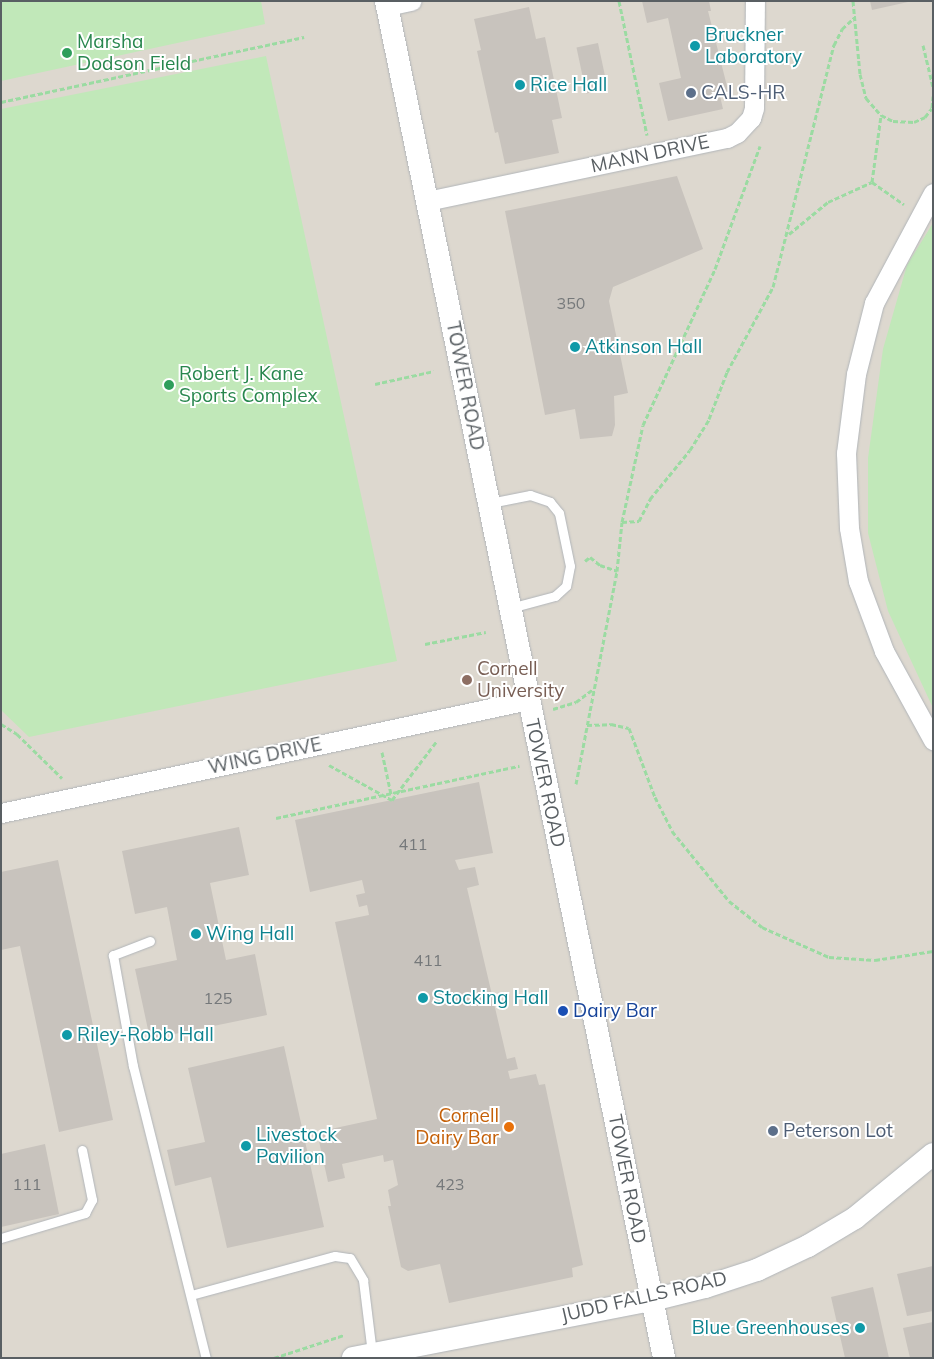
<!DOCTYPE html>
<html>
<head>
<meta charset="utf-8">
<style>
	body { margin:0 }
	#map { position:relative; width:934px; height:1359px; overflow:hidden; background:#eee8e0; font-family:Mulish,sans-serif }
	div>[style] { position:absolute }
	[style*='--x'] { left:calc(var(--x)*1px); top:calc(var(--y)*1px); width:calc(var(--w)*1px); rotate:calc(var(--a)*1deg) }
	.education>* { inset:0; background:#ddd8cf; transform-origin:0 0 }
	.green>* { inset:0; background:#c1e8b9 }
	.building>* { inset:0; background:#c8c3bd; transform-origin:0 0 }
	.path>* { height:3px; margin-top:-1.5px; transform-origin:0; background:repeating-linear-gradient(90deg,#9bdba2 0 5px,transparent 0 7.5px) }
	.roads { filter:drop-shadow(0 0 1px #b1b5b9) drop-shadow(0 0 1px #b1b5b9) }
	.service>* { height:9px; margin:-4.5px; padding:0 4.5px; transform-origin:4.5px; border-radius:4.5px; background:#fff }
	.minor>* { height:19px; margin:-9.5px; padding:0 9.5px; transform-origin:9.5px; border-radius:9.5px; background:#fff }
	.tertiary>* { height:22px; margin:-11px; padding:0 11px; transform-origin:11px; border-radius:11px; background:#fff }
	.dots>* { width:14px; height:14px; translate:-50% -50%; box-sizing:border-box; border:2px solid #fff; border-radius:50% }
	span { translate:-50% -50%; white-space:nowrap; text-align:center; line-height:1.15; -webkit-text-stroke:4px #fff; paint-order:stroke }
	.number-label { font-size:16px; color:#75787a }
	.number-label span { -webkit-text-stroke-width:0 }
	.culture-label { font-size:19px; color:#0d838f }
	.left { translate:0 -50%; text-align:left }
	.right { translate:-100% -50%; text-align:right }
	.leisure-label { font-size:19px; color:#27864d }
	.service-label { font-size:19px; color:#4e5e75 }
	.street-label { font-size:19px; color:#595f63 }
	.education-label { font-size:19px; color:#785e54 }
	.transit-label { font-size:19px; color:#164399 }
	.food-label { font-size:19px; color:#c56008 }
	.frame { position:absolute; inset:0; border:2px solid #595f63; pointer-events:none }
</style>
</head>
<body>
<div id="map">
	<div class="education">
		<div style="left:1px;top:1px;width:932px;height:1357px"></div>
	</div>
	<div class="green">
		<div style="clip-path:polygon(1px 1px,261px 1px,265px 24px,1px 81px)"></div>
		<div style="clip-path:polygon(266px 56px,397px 661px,29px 737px,1px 710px,1px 109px)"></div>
		<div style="clip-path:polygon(933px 223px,933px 708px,888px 611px,868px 533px,868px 458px,883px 349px,907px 265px)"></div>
	</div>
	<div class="building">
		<div style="clip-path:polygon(642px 1px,709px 1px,711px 11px,708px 11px,729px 94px,720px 96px,723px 109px,668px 121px,659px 83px,681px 78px,668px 18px,647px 23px)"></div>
		<div style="clip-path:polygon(870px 1px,908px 1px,908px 2px,872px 10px)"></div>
		<div style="clip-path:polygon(529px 7px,536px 39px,545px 37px,562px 118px,552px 120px,559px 153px,505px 164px,498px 132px,495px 133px,477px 51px,481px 50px,474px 19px)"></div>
		<div style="left:598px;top:43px;width:47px;height:22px;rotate:78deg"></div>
		<div style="clip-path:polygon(677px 176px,703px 249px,613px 287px,609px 301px,628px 393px,614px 396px,615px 425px,612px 436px,580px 439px,575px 409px,545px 415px,505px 211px)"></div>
		<div style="clip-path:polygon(479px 782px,493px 853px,455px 860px,459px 870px,475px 867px,479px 885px,467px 888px,507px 1059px,515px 1057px,518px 1069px,508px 1071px,510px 1079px,536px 1074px,539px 1085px,545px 1084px,583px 1265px,572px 1268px,573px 1277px,449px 1303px,440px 1264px,408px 1271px,401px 1267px,388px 1206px,391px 1206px,388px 1190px,398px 1185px,393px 1160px,384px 1162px,383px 1155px,342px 1164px,345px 1178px,328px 1182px,317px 1132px,377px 1119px,335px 922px,369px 915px,367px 905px,359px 907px,356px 895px,365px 893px,362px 880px,310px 892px,295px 820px)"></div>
		<div style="clip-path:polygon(239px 827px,249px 875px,210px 883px,226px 960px,255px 954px,267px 1015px,150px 1039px,135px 969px,177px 960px,167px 907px,135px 914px,122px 851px)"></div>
		<div style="clip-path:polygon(58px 860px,113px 1120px,59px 1132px,20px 946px,1px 950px,1px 872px)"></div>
		<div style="clip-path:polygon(284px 1046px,324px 1227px,227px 1248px,211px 1177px,175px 1186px,167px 1150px,205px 1142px,188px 1068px)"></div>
		<div style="clip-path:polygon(45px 1144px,59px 1214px,1px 1227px,1px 1154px)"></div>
		<div style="clip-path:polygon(933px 1266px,933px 1311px,907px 1316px,897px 1274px)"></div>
		<div style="clip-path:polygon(873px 1287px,889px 1358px,845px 1358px,831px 1297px)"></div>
		<div style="clip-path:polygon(933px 1322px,933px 1358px,910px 1358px,903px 1328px)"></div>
	</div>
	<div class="path">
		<div style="--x:619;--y:1;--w:137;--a:78.2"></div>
		<div style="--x:853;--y:1;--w:73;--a:84.5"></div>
		<div style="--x:860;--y:74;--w:25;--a:76"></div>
		<div style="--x:866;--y:98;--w:23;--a:49"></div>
		<div style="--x:881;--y:115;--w:13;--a:27"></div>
		<div style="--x:893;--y:121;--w:21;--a:3"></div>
		<div style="--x:914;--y:122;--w:12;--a:-24"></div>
		<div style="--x:925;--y:117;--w:11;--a:-52"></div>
		<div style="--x:932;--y:108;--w:12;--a:-85"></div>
		<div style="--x:923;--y:45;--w:43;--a:76.6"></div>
		<div style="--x:1;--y:102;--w:310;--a:-12.1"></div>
		<div style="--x:872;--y:182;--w:68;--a:-82.3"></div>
		<div style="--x:872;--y:182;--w:39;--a:35"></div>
		<div style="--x:789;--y:234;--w:50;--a:-39.4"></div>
		<div style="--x:828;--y:202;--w:48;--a:-24.4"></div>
		<div style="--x:375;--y:384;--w:60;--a:-12.4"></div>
		<div style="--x:622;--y:522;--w:17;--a:-3"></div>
		<div style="--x:639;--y:521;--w:25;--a:-63"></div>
		<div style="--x:650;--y:499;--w:63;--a:-50.8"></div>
		<div style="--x:690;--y:450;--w:36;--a:-58"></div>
		<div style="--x:709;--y:419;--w:50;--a:-69"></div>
		<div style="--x:727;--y:372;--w:97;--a:-61.6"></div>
		<div style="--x:773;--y:287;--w:250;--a:-75.9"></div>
		<div style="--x:834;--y:45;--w:18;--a:-63"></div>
		<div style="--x:842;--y:29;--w:16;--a:-43"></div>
		<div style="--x:585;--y:561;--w:6;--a:-39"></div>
		<div style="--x:590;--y:557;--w:13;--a:39"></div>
		<div style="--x:600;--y:565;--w:18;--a:19"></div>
		<div style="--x:425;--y:644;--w:62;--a:-11.1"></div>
		<div style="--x:553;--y:709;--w:24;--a:-17"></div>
		<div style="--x:576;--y:702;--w:21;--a:-37"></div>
		<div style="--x:1;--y:724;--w:19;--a:32"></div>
		<div style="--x:17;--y:734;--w:63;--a:44.4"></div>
		<div style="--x:587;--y:725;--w:24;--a:-2"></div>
		<div style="--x:611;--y:724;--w:18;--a:13"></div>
		<div style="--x:629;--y:728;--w:74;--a:69.4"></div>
		<div style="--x:655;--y:797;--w:38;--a:63"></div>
		<div style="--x:672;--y:831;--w:90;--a:50.8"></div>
		<div style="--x:729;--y:901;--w:42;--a:38.2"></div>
		<div style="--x:762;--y:927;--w:73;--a:24.1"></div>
		<div style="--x:829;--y:957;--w:46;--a:3.7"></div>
		<div style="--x:875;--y:960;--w:59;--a:-8.8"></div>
		<div style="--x:382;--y:752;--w:43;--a:77.9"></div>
		<div style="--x:329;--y:765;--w:72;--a:29.1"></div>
		<div style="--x:576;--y:784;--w:217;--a:-79.1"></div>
		<div style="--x:617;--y:571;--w:49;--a:-84.2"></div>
		<div style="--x:622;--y:522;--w:99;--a:-77.8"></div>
		<div style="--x:643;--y:425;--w:172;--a:-65.2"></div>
		<div style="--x:715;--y:269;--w:131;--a:-69.9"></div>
		<div style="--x:392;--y:800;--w:73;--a:-52.8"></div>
		<div style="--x:276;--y:818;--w:249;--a:-12.1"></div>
		<div style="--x:274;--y:1358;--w:74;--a:-18.2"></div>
	</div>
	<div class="roads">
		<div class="service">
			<div style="--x:490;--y:503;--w:41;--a:-11.3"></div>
			<div style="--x:530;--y:495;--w:21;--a:19"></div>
			<div style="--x:550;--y:502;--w:14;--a:51"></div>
			<div style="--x:559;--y:513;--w:54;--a:78.3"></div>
			<div style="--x:570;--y:566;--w:20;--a:101"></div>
			<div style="--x:566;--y:586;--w:15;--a:138"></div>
			<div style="--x:555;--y:596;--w:47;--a:165.1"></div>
			<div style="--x:150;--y:941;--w:40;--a:159"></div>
			<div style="--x:113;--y:955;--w:113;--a:79.8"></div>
			<div style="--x:133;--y:1066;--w:301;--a:76"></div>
			<div style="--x:1;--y:1238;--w:88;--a:-16.6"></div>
			<div style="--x:85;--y:1213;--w:15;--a:-62"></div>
			<div style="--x:92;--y:1200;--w:51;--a:-101.3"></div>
			<div style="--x:191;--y:1295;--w:149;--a:-15.2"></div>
			<div style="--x:335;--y:1256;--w:15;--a:8"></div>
			<div style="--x:350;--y:1258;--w:26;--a:59"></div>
			<div style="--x:363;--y:1280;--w:74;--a:83"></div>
		</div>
		<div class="minor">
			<div style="--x:387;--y:6;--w:25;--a:-12"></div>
			<div style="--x:933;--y:193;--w:125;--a:118.2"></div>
			<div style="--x:874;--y:303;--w:73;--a:104.2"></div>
			<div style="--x:856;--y:374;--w:80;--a:97.2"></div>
			<div style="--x:846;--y:453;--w:75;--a:87.7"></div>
			<div style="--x:849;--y:528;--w:54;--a:80.4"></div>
			<div style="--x:858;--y:581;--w:75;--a:69.6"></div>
			<div style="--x:884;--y:651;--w:102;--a:61.2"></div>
			<div style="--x:427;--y:201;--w:307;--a:-11.9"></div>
			<div style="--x:727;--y:138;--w:11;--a:-27"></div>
			<div style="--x:737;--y:133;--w:21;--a:-47"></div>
			<div style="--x:751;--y:118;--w:10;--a:-73"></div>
			<div style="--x:754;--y:108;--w:107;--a:-89.5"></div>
			<div style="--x:1;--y:813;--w:539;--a:-12.1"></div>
		</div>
		<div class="tertiary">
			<div style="--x:386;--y:1;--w:1385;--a:78.42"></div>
			<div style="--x:353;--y:1358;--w:305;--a:-11"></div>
			<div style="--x:652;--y:1300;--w:55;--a:-13.8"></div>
			<div style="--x:705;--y:1287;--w:55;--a:-18.1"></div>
			<div style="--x:757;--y:1270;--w:56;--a:-25.2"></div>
			<div style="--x:808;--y:1246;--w:55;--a:-30.8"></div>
			<div style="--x:855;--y:1218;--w:101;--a:-39.4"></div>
		</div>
	</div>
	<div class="dots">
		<div style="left:695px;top:46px;background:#0f9aa8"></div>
		<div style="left:67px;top:53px;background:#2e9e5b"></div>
		<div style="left:520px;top:85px;background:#0f9aa8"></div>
		<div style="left:691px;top:93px;background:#5c6f8a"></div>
		<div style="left:575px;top:347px;background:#0f9aa8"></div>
		<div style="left:169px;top:385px;background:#2e9e5b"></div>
		<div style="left:467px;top:680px;background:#8d6e63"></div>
		<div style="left:196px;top:934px;background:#0f9aa8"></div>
		<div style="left:423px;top:998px;background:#0f9aa8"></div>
		<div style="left:563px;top:1011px;background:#1a4fb4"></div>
		<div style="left:67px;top:1035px;background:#0f9aa8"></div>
		<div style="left:509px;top:1127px;background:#e8710a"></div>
		<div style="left:773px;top:1131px;background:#5c6f8a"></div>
		<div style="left:246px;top:1146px;background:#0f9aa8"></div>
		<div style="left:860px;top:1328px;background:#0f9aa8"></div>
	</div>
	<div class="number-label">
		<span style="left:571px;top:303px">350</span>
		<span style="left:413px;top:844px">411</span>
		<span style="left:428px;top:960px">411</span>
		<span style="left:218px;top:998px">125</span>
		<span style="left:27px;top:1184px">111</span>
		<span style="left:450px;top:1184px">423</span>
	</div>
	<div class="culture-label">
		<span class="left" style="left:705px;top:46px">Bruckner<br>Laboratory</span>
		<span class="left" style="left:530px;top:85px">Rice Hall</span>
		<span class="left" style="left:585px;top:347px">Atkinson Hall</span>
		<span class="left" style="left:206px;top:934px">Wing Hall</span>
		<span class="left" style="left:433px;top:998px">Stocking Hall</span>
		<span class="left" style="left:77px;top:1035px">Riley-Robb Hall</span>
		<span class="left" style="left:256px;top:1146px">Livestock<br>Pavilion</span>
		<span class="right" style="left:850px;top:1328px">Blue Greenhouses</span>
	</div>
	<div class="leisure-label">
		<span class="left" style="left:77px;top:53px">Marsha<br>Dodson Field</span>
		<span class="left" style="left:179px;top:385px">Robert J. Kane<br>Sports Complex</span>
	</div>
	<div class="service-label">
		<span class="left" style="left:701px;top:93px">CALS-HR</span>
		<span class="left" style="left:783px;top:1131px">Peterson Lot</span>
	</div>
	<div class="street-label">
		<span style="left:650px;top:154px;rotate:-12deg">MANN DRIVE</span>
		<span style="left:465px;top:386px;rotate:79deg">TOWER ROAD</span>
		<span style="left:265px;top:756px;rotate:-12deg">WING DRIVE</span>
		<span style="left:545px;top:783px;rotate:78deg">TOWER ROAD</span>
		<span style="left:627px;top:1179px;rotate:79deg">TOWER ROAD</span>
		<span style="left:644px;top:1297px;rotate:-13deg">JUDD FALLS ROAD</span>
	</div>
	<div class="education-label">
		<span class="left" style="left:477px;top:680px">Cornell<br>University</span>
	</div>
	<div class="transit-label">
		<span class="left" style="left:573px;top:1011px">Dairy Bar</span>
	</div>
	<div class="food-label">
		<span class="right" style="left:499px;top:1127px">Cornell<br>Dairy Bar</span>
	</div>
	<div class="frame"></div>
</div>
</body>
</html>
